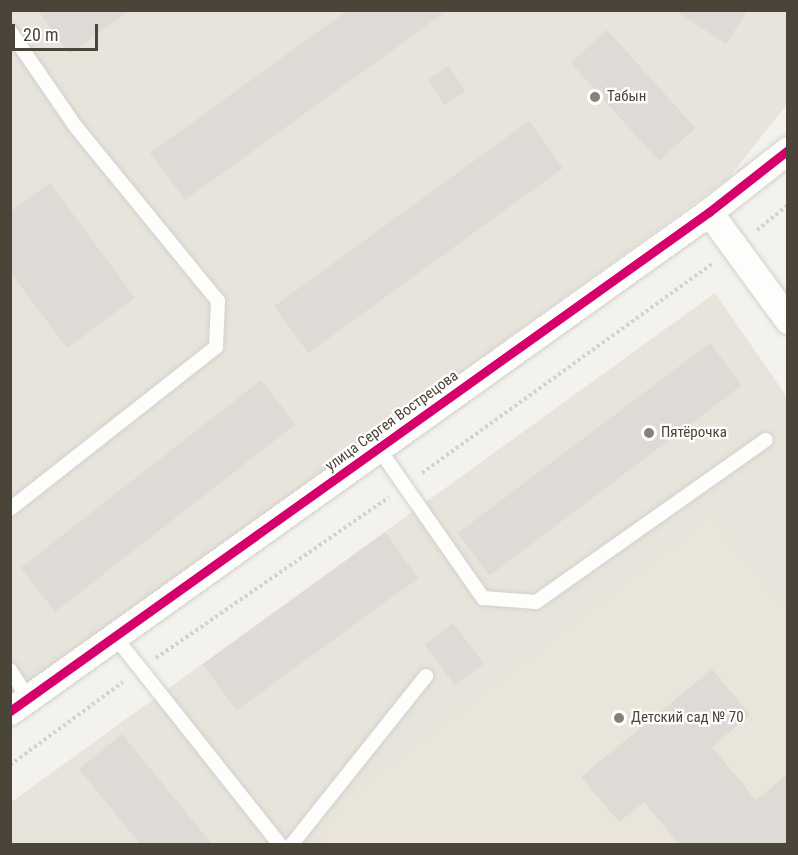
<!DOCTYPE html>
<html>
<head>
<meta charset="utf-8">
<style>
	body { margin:0 }
	#map { position:relative; width:798px; height:855px; overflow:hidden; background:#f4f2ee; font-family:"Roboto Condensed",sans-serif }
	div>[style] { position:absolute }
	[style*='--x'] { left:calc(var(--x)*1px); top:calc(var(--y)*1px); width:calc(var(--w)*1px); rotate:calc(var(--a)*1deg) }
	.residential>* { inset:0; background:#e7e4dc }
	.education>* { inset:0; background:#eae5da }
	.building>* { inset:0; background:#dedbd6; transform-origin:0 0 }
	.path>* { height:4px; margin-top:-2px; transform-origin:0; background:repeating-linear-gradient(90deg,#d3d2cc 0 3px,transparent 0 6px) }
	.roads { filter:drop-shadow(0 0 2px #d2d0cb) drop-shadow(0 0 2px #d2d0cb) }
	.service>* { height:14px; margin:-7px; padding:0 7px; transform-origin:7px; border-radius:7px; background:#fdfdfc }
	.minor>* { height:27px; margin:-13.5px; padding:0 13.5px; transform-origin:13.5px; border-radius:13.5px; background:#fdfdfc }
	.cycleway>* { height:9px; margin:-4.5px; padding:0 4.5px; transform-origin:4.5px; border-radius:4.5px; background:#d6006c }
	.dots>* { width:16px; height:16px; translate:-50% -50%; box-sizing:border-box; border:3px solid #fff; border-radius:50% }
	span { translate:-50% -50%; white-space:nowrap; text-align:center; line-height:1.15; -webkit-text-stroke:4.5px #fff; paint-order:stroke }
	.poi-label { font-size:15px; color:#4b4439 }
	.left { translate:0 -50%; text-align:left }
	.street-label { font-size:15px; color:#4b4439 }
	.frame { position:absolute; inset:0; border:12px solid #4b4439; pointer-events:none }
	.scale { position:absolute; left:12px; top:24px; width:86px; height:27px; box-sizing:border-box; border:3px solid #4b4439; border-top:0; padding-left:8px; font-size:18px; line-height:21px; white-space:nowrap; color:#4b4439; -webkit-text-stroke:4px #fff; paint-order:stroke }
</style>
</head>
<body>
<div id="map">
	<div class="residential">
		<div style="clip-path:polygon(11px 11px,787px 11px,787px 104px,728px 179px,11px 697px)"></div>
		<div style="clip-path:polygon(715px 293px,787px 397px,787px 844px,11px 844px,10px 803px)"></div>
	</div>
	<div class="education">
		<div style="clip-path:polygon(710px 516px,787px 610px,787px 844px,325px 844px,310px 826px)"></div>
	</div>
	<div class="building">
		<div style="clip-path:polygon(38px 10px,131px 10px,69px 54px)"></div>
		<div style="clip-path:polygon(348px 10px,448px 10px,185px 200px,150px 153px)"></div>
		<div style="clip-path:polygon(674px 10px,748px 10px,726px 44px)"></div>
		<div style="left:607px;top:30px;width:132px;height:49px;rotate:48deg"></div>
		<div style="left:449px;top:66px;width:30px;height:25px;rotate:57deg"></div>
		<div style="left:529px;top:121px;width:58px;height:315px;rotate:54deg"></div>
		<div style="clip-path:polygon(50px 183px,135px 298px,67px 348px,10px 272px,10px 212px)"></div>
		<div style="left:710px;top:343px;width:53px;height:316px;rotate:53deg"></div>
		<div style="left:261px;top:380px;width:56px;height:305px;rotate:52deg"></div>
		<div style="left:385px;top:532px;width:57px;height:225px;rotate:54deg"></div>
		<div style="left:453px;top:623px;width:51px;height:36px;rotate:53deg"></div>
		<div style="clip-path:polygon(712px 669px,750px 715px,712px 747px,756px 800px,788px 774px,788px 844px,679px 844px,644px 802px,619px 822px,581px 777px)"></div>
		<div style="clip-path:polygon(122px 734px,212px 844px,140px 844px,79px 769px)"></div>
	</div>
	<div class="path">
		<div style="--x:757;--y:230;--w:40;--a:-39"></div>
		<div style="--x:422;--y:473;--w:359;--a:-35.8"></div>
		<div style="--x:156;--y:658;--w:283;--a:-34.6"></div>
		<div style="--x:10;--y:765;--w:140;--a:-36.3"></div>
	</div>
	<div class="roads">
		<div class="service">
			<div style="--x:10;--y:31;--w:116;--a:55.5"></div>
			<div style="--x:76;--y:127;--w:225;--a:50.8"></div>
			<div style="--x:218;--y:301;--w:46;--a:92.5"></div>
			<div style="--x:216;--y:347;--w:262;--a:141.8"></div>
			<div style="--x:379;--y:449;--w:182;--a:55.1"></div>
			<div style="--x:483;--y:598;--w:53;--a:4.3"></div>
			<div style="--x:536;--y:602;--w:281;--a:-35.2"></div>
			<div style="--x:116;--y:638;--w:263;--a:51.6"></div>
			<div style="--x:10;--y:670;--w:33;--a:57"></div>
			<div style="--x:292;--y:844;--w:215;--a:-51.4"></div>
		</div>
		<div class="minor">
			<div style="--x:709;--y:212;--w:134;--a:53.8"></div>
			<div style="--x:10;--y:711;--w:859;--a:-35.52"></div>
			<div style="--x:709;--y:212;--w:100;--a:-38.1"></div>
		</div>
	</div>
	<div class="cycleway">
		<div style="--x:10;--y:711;--w:859;--a:-35.52"></div>
		<div style="--x:709;--y:212;--w:100;--a:-38.1"></div>
	</div>
	<div class="dots">
		<div style="left:595px;top:97px;background:#868178"></div>
		<div style="left:649px;top:433px;background:#868178"></div>
		<div style="left:619px;top:718px;background:#868178"></div>
	</div>
	<div class="poi-label">
		<span class="left" style="left:607px;top:97px">Табын</span>
		<span class="left" style="left:661px;top:433px">Пятёрочка</span>
		<span class="left" style="left:631px;top:718px">Детский сад № 70</span>
	</div>
	<div class="street-label">
		<span style="left:392px;top:421px;rotate:-36deg">улица Сергея Вострецова</span>
	</div>
	<div class="frame"></div>
	<div class="scale">20 m</div>
</div>
</body>
</html>
